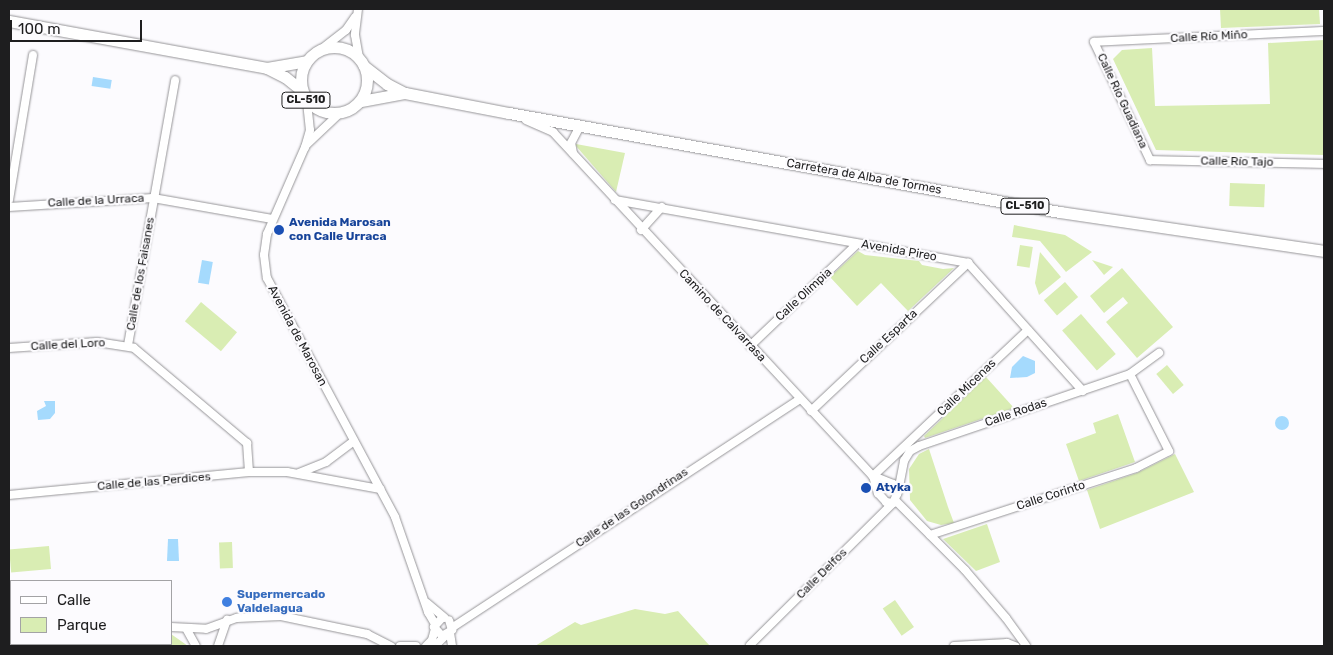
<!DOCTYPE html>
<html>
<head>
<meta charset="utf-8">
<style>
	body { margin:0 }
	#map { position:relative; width:1333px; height:655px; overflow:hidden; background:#fcfbfe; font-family:Rubik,sans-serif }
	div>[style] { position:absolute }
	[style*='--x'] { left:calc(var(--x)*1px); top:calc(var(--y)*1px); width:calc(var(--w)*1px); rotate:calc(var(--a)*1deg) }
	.green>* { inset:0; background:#d9edb3; transform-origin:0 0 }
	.water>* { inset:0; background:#a5dafd; transform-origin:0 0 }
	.round { border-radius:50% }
	.roads { filter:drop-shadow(0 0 1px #969598) drop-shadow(0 0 1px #969598) }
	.minor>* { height:8px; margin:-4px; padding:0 4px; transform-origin:4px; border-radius:4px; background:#fff }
	.primary>* { height:11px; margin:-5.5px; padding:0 5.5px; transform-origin:5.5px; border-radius:5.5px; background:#fff }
	.primary>.ring { margin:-5.5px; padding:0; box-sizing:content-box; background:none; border:11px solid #fff; border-radius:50% }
	.dots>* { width:14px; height:14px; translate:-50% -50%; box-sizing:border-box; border:2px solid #fcfbfe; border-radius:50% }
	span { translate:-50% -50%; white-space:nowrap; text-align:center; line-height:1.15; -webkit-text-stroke:4.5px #fcfbfe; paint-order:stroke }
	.shield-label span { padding:1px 4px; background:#fcfbfe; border:1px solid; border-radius:4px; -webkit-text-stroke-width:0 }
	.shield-label { font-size:11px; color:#1e1e1f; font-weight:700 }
	.street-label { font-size:12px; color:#1e1e1f }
	.transit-label { font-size:12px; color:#164399; font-weight:700 }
	.left { translate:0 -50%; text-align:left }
	.shop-label { font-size:12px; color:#366cbe; font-weight:700 }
	.frame { position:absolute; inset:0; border:10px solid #1e1e1f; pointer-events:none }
	.legend { position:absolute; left:10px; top:580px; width:162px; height:65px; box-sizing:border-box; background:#fcfbfe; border:1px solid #a3a3a5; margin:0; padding:6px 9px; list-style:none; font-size:15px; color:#1e1e1f }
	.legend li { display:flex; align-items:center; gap:10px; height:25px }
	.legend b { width:25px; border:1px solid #a3a3a5 }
	.scale { position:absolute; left:10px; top:20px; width:132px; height:22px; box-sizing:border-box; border:2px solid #1e1e1f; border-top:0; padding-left:6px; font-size:15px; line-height:18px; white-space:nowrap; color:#1e1e1f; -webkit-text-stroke:4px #fcfbfe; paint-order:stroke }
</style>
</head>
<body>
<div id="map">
	<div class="green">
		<div style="clip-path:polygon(1220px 9px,1319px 9px,1320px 24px,1221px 28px)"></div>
		<div style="clip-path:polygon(1324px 40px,1324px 155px,1156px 150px,1113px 59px,1122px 50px,1152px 48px,1155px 106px,1270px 104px,1268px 43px)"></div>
		<div style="clip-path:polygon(576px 144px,625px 153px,616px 192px,576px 146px)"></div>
		<div style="left:1230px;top:183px;width:35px;height:23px;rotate:2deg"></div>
		<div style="clip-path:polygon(1014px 225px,1065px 235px,1092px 252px,1066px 272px,1040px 241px,1012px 237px)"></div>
		<div style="left:1020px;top:245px;width:13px;height:21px;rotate:9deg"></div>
		<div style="clip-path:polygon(858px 251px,865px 255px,919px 261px,922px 265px,943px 269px,954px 268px,908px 311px,881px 283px,857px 306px,830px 277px)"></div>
		<div style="clip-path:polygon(1040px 252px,1061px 277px,1039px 295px,1035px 283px)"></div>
		<div style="clip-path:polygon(1092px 260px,1113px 267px,1104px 275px)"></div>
		<div style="clip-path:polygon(1122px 268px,1173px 327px,1137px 358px,1106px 322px,1128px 303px,1123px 297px,1104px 313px,1090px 296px)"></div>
		<div style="left:1065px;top:282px;width:20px;height:28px;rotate:49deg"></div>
		<div style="left:201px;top:302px;width:47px;height:25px;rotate:40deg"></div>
		<div style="left:1081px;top:314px;width:53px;height:25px;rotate:49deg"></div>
		<div style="left:1167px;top:365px;width:26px;height:14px;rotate:50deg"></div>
		<div style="clip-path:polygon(986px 377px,1014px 408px,925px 438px,924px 436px)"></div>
		<div style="clip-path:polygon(1118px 414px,1135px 462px,1079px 481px,1066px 444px,1096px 433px,1093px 423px)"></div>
		<div style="clip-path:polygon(929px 449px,948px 507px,954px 523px,941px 525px,927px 521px,910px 500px,909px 469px,919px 454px)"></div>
		<div style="clip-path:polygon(1175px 454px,1194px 492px,1100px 529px,1087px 490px,1137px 473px)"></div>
		<div style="clip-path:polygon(987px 524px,1000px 562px,976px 571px,943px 539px)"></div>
		<div style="left:232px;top:542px;width:26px;height:13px;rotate:88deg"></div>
		<div style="left:49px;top:546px;width:23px;height:40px;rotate:85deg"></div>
		<div style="left:895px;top:600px;width:33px;height:15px;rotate:55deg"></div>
		<div style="clip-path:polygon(635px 609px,665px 614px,678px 611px,710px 646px,535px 646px,575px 622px,581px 625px)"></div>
		<div style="clip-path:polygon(171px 634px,188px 646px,144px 646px,171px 644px)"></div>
	</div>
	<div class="water">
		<div style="left:93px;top:77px;width:19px;height:9px;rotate:9deg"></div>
		<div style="left:202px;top:260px;width:11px;height:23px;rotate:10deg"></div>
		<div style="clip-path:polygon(1023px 356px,1035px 361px,1035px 373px,1027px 377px,1010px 378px,1012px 367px)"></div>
		<div style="clip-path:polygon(44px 401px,55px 401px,55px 413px,50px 419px,38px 420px,37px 411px,46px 406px)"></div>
		<div class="round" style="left:1275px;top:416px;width:14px;height:14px"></div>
		<div style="clip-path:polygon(168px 539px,178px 539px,179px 561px,167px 561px)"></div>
	</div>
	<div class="roads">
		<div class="minor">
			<div style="--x:358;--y:9;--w:26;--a:97"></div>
			<div style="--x:355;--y:35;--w:22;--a:80"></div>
			<div style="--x:1324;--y:31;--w:230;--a:177.3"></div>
			<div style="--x:1094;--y:42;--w:131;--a:64.6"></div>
			<div style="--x:1150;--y:160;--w:174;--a:1.3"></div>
			<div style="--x:323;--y:48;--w:29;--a:-38"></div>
			<div style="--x:346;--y:30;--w:16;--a:-55"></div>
			<div style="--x:307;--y:102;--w:28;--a:84"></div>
			<div style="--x:310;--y:130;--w:18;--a:106"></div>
			<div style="--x:305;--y:147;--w:95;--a:113.6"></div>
			<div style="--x:267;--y:234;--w:21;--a:98"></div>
			<div style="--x:264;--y:255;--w:23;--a:83"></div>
			<div style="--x:267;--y:278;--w:271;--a:61.8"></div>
			<div style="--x:395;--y:517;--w:101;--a:70.8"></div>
			<div style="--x:428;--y:612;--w:14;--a:60"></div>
			<div style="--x:526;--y:120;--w:30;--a:24"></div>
			<div style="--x:553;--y:132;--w:470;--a:47.1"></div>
			<div style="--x:873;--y:476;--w:18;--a:74"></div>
			<div style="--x:878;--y:493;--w:12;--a:48"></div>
			<div style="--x:886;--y:502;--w:7;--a:8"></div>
			<div style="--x:893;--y:503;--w:10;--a:-66"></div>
			<div style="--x:897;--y:494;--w:11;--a:-112"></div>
			<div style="--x:893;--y:484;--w:22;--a:-158"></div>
			<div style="--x:306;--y:145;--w:45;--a:-43.2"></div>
			<div style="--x:573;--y:153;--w:10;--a:-101"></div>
			<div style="--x:571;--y:143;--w:19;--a:-62"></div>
			<div style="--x:9;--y:200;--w:147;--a:-80.6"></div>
			<div style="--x:615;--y:200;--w:359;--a:10.1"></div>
			<div style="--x:968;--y:263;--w:172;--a:48.1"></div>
			<div style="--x:9;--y:207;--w:144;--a:-3.6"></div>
			<div style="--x:153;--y:198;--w:121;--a:10"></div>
			<div style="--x:641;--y:230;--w:31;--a:-48"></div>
			<div style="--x:128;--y:345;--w:269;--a:-79.9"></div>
			<div style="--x:750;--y:346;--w:148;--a:-43.6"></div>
			<div style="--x:9;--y:348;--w:88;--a:-3.9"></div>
			<div style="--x:97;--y:342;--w:37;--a:9"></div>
			<div style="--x:134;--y:348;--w:148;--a:40.1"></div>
			<div style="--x:247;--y:443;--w:29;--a:86"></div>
			<div style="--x:811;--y:411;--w:216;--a:-43.3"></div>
			<div style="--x:299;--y:473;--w:29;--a:-22"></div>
			<div style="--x:326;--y:462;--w:35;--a:-37"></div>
			<div style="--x:873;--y:476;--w:213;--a:-43.3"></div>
			<div style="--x:898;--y:492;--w:32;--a:-79"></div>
			<div style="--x:904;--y:461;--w:12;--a:-59"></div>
			<div style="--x:910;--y:451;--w:10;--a:-29"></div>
			<div style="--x:919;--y:446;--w:223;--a:-18.8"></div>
			<div style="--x:1130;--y:374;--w:36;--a:-36"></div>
			<div style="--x:9;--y:495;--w:241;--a:-5.5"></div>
			<div style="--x:249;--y:472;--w:38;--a:0"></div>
			<div style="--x:287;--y:472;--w:95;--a:10.4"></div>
			<div style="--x:896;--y:501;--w:98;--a:45"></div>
			<div style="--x:965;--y:570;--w:63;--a:49.5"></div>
			<div style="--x:1006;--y:618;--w:34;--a:54"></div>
			<div style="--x:930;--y:535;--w:217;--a:-18"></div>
			<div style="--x:1136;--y:468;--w:37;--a:-27"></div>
			<div style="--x:1169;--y:451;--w:86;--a:-116.9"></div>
			<div style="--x:427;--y:603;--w:23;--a:40"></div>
			<div style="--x:442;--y:618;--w:12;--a:132"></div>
			<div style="--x:434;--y:627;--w:12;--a:48"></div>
			<div style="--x:442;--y:636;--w:12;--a:-31"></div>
			<div style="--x:452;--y:630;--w:10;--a:-107"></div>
			<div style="--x:171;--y:627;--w:35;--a:3"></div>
			<div style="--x:206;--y:629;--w:33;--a:-20"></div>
			<div style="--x:237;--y:618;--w:44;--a:-2.6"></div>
			<div style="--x:281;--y:616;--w:88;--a:11.8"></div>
			<div style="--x:367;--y:634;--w:27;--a:27"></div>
			<div style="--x:453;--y:627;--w:415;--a:-33.3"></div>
			<div style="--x:187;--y:630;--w:18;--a:61"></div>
			<div style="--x:450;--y:633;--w:13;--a:81"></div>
			<div style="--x:9;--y:636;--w:2;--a:0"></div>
			<div style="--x:750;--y:645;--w:202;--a:-44.8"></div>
			<div style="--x:218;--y:646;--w:28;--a:-71"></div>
			<div style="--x:400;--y:646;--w:16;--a:0"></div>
			<div style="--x:426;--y:646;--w:8;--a:-45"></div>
			<div style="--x:432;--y:640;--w:11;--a:-75"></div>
			<div style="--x:435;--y:646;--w:14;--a:-45"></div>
			<div style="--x:954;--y:646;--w:53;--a:-3.2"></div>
			<div style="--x:1007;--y:643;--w:9;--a:21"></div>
		</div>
		<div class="primary">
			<div style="--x:9;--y:21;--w:262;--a:10.3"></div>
			<div style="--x:267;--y:68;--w:20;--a:27"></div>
			<div style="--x:285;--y:77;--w:22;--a:39"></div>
			<div class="ring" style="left:301px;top:47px;width:55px;height:55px"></div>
			<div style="--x:364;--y:66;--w:29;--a:38"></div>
			<div style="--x:387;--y:84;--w:20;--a:27"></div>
			<div style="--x:405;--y:93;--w:106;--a:10.9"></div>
			<div style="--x:509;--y:113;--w:560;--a:10.19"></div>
			<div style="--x:1060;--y:212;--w:267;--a:8.4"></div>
			<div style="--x:267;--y:68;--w:40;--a:-10"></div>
			<div style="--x:361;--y:101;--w:45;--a:-10.3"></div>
		</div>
	</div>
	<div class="dots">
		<div style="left:279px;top:230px;background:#1a4fb4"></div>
		<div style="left:866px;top:488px;background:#1a4fb4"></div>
		<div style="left:227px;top:602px;background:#3f7fe0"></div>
	</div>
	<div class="shield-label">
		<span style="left:306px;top:100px">CL-510</span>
		<span style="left:1025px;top:206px">CL-510</span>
	</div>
	<div class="street-label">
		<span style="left:1209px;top:37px;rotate:-3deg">Calle Río Miño</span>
		<span style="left:1122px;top:101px;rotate:65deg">Calle Río Guadiana</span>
		<span style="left:1237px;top:162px;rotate:1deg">Calle Río Tajo</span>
		<span style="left:864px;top:177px;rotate:10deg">Carretera de Alba de Tormes</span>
		<span style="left:96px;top:201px;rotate:-3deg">Calle de la Urraca</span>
		<span style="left:899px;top:251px;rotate:10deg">Avenida Pireo</span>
		<span style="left:141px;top:274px;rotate:-80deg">Calle de los Faisanes</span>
		<span style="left:804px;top:295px;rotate:-43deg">Calle Olimpia</span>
		<span style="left:722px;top:316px;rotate:47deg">Camino de Calvarrasa</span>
		<span style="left:297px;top:336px;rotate:62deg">Avenida de Marosan</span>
		<span style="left:889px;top:337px;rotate:-43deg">Calle Esparta</span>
		<span style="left:68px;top:345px;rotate:-3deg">Calle del Loro</span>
		<span style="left:967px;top:388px;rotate:-44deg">Calle Micenas</span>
		<span style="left:1016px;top:413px;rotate:-19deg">Calle Rodas</span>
		<span style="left:154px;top:482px;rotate:-5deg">Calle de las Perdices</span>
		<span style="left:1051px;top:496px;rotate:-18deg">Calle Corinto</span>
		<span style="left:632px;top:508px;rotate:-34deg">Calle de las Golondrinas</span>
		<span style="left:822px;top:574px;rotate:-45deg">Calle Delfos</span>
	</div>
	<div class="transit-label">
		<span class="left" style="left:289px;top:230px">Avenida Marosan<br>con Calle Urraca</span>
		<span class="left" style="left:876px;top:488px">Atyka</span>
	</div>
	<div class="shop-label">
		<span class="left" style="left:237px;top:602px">Supermercado<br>Valdelagua</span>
	</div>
	<div class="frame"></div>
	<ul class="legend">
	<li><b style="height:6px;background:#fff"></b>Calle</li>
	<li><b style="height:14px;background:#d9edb3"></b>Parque</li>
	</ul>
	<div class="scale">100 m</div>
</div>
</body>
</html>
